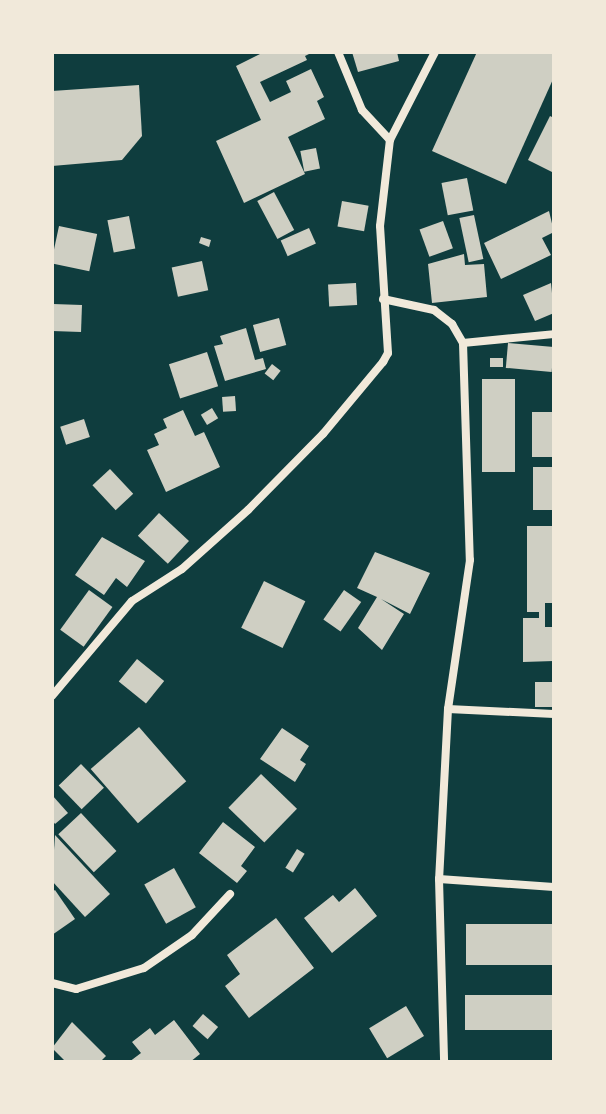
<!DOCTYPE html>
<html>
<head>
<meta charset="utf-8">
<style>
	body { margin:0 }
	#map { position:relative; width:606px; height:1114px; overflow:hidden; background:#0f3d3e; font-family:"Exo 2",sans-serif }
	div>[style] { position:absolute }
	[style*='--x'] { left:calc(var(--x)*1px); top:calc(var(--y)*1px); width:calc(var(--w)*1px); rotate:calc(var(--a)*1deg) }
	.building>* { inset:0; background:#cfcfc3; transform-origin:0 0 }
	.minor>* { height:8px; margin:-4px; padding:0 4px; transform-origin:4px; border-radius:4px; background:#f1e9da }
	span { translate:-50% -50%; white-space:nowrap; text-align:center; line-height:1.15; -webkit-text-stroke:8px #f1e9da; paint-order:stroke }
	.frame { position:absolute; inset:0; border:54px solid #f1e9da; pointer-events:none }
</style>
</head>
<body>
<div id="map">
	<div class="building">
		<div style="clip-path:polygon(264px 52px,313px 52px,305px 56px,307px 60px,260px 82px,270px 102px,291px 92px,286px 81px,311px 69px,324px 97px,317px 101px,325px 119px,288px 137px,305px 174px,244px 203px,216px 141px,261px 120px,236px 66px)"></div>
		<div style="clip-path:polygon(352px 52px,397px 52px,399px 61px,358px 72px)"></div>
		<div style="clip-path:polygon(477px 52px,554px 52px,554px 77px,506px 184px,432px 151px)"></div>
		<div style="clip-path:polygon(139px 85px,142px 136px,122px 160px,52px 166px,52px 91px)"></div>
		<div style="clip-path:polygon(550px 116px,554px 118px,554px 173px,528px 160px)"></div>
		<div style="left:316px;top:148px;width:21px;height:16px;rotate:79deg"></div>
		<div style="left:467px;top:178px;width:33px;height:26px;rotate:79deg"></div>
		<div style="left:274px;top:192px;width:43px;height:19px;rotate:62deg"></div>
		<div style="left:342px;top:201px;width:27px;height:26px;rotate:10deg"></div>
		<div style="clip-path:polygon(549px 211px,554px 232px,542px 238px,551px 255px,501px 279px,484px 243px)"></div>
		<div style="left:474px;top:215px;width:45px;height:15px;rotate:78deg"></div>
		<div style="left:129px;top:216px;width:33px;height:22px;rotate:79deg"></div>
		<div style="left:443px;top:221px;width:29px;height:25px;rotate:70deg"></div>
		<div style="left:59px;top:226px;width:39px;height:38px;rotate:12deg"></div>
		<div style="left:309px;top:228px;width:17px;height:31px;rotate:66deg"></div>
		<div style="clip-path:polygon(201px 237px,211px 240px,209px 247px,199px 243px)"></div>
		<div style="clip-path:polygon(464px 254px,465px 265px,484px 264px,487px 297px,432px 303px,428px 264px)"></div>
		<div style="left:202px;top:261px;width:30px;height:31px;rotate:78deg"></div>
		<div style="left:356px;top:283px;width:22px;height:28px;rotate:87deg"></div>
		<div style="clip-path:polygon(551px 283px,554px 313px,535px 321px,523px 295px)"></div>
		<div style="left:53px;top:304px;width:29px;height:27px;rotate:2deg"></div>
		<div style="left:279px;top:318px;width:28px;height:27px;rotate:75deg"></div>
		<div style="clip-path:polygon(246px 328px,255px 360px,263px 358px,266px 369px,225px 381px,214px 346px,223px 344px,220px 336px)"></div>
		<div style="left:508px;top:343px;width:46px;height:25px;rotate:5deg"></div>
		<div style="left:207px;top:352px;width:36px;height:40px;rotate:72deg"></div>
		<div style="left:490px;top:358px;width:13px;height:9px"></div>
		<div style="left:272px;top:364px;width:11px;height:12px;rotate:38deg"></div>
		<div style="left:482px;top:379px;width:33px;height:93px"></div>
		<div style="left:235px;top:396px;width:15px;height:13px;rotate:86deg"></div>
		<div style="left:212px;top:408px;width:12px;height:13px;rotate:59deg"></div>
		<div style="clip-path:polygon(183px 410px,195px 436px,204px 432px,220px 467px,166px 492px,147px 450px,159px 445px,154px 434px,167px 428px,163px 419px)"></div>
		<div style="left:532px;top:412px;width:22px;height:45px"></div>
		<div style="left:84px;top:419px;width:19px;height:25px;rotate:72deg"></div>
		<div style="left:533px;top:467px;width:21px;height:43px"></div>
		<div style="left:110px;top:469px;width:34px;height:24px;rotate:47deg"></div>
		<div style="left:159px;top:513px;width:41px;height:31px;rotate:43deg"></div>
		<div style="clip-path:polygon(527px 526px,554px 526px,554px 603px,545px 603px,545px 627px,554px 627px,554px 661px,523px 662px,523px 618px,539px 618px,539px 612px,527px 612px)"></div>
		<div style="clip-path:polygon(102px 537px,145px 561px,127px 587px,116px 578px,104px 595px,75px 575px)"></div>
		<div style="clip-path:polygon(375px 552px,430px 573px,410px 614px,381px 599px,404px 614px,382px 650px,358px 628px,377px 597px,357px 588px)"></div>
		<div style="left:264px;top:581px;width:46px;height:52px;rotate:26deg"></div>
		<div style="left:89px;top:590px;width:29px;height:49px;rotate:36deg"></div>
		<div style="left:344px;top:590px;width:21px;height:36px;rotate:35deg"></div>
		<div style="left:137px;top:659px;width:35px;height:29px;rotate:39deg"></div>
		<div style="left:554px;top:682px;width:25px;height:19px;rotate:90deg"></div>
		<div style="left:139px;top:727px;width:72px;height:64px;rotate:49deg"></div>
		<div style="clip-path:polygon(282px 728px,309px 746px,300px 760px,306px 764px,295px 782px,260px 759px)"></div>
		<div style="left:81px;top:764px;width:33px;height:31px;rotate:46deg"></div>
		<div style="left:261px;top:774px;width:50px;height:47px;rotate:44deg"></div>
		<div style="clip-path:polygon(52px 795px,68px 813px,55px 824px,52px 820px)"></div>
		<div style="left:81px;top:813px;width:52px;height:31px;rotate:47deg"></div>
		<div style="clip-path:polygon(223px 822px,255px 847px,241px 866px,247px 871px,237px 883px,199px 853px)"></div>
		<div style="clip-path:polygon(55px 835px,110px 894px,85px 917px,52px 881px)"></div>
		<div style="left:297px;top:849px;width:9px;height:22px;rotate:32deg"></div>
		<div style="left:174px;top:868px;width:45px;height:34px;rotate:61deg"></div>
		<div style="clip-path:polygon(355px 888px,377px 916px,332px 953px,304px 918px,333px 895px,339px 902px)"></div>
		<div style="clip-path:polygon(55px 890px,75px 919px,52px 935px,52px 892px)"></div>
		<div style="clip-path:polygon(276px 918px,314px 968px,249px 1018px,225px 986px,240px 974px,227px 955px)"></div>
		<div style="left:554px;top:924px;width:41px;height:88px;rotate:90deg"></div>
		<div style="left:465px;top:995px;width:89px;height:35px"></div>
		<div style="left:406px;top:1006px;width:35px;height:43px;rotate:59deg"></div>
		<div style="left:203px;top:1014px;width:20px;height:16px;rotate:41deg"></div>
		<div style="clip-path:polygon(174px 1020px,200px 1054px,190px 1062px,129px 1062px,141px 1053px,132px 1042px,150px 1028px,155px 1035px)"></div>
		<div style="clip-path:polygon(72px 1022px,106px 1056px,100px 1062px,66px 1062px,52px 1048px)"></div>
	</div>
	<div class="minor">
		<div style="--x:338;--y:52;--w:63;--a:67.5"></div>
		<div style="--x:362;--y:110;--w:41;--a:47"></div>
		<div style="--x:383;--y:299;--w:52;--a:12.2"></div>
		<div style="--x:434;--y:310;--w:23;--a:38"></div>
		<div style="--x:452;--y:324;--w:22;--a:60"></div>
		<div style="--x:463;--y:343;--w:217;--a:88.2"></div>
		<div style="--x:470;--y:560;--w:151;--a:98.4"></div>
		<div style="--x:448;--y:709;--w:170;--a:93"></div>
		<div style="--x:439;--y:879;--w:183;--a:88.4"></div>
		<div style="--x:463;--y:343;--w:91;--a:-5.6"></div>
		<div style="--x:52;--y:696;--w:124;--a:-49.9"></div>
		<div style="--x:132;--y:601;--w:59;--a:-32.6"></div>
		<div style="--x:182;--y:569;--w:89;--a:-41.8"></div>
		<div style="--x:248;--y:510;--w:107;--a:-45.4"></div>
		<div style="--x:323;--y:434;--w:94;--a:-50.2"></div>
		<div style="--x:383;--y:362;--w:10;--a:-61"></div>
		<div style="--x:388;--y:353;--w:127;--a:-93.6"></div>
		<div style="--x:380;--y:226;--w:87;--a:-83.4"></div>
		<div style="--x:390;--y:140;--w:99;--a:-62.9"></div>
		<div style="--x:448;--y:709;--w:106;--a:2.7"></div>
		<div style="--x:439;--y:879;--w:115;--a:4"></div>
		<div style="--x:52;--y:983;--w:25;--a:14"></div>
		<div style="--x:76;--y:989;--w:71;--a:-17.2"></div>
		<div style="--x:144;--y:968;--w:58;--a:-34.5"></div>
		<div style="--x:192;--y:935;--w:56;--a:-47.2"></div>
	</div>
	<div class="frame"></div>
</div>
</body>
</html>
